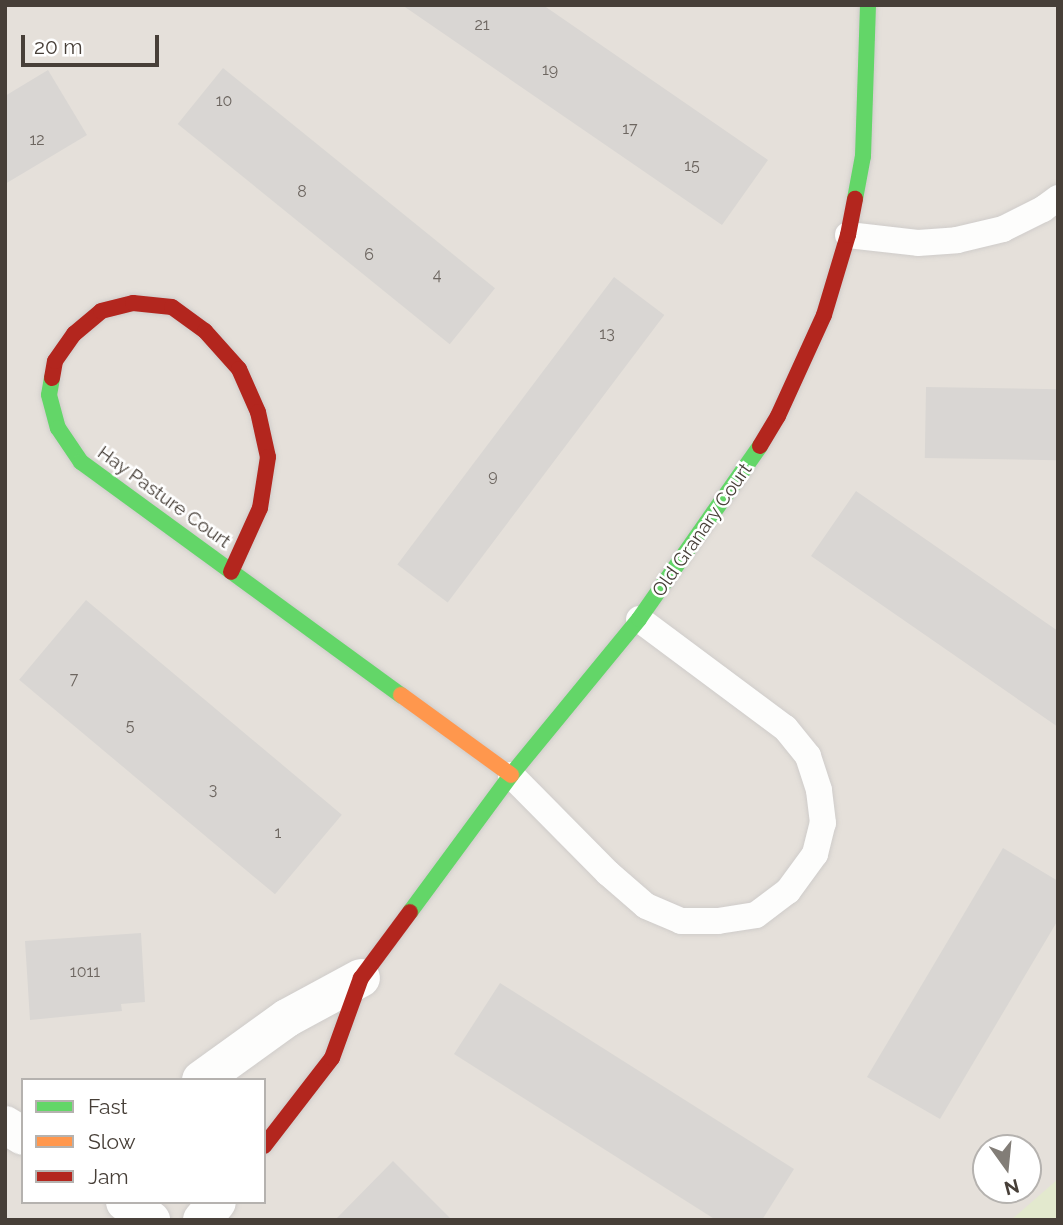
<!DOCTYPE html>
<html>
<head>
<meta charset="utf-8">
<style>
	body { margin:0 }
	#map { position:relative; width:1063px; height:1225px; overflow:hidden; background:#f1efec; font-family:Raleway,sans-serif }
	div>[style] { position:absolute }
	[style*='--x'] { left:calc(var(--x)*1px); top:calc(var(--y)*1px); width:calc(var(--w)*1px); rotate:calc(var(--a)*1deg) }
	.residential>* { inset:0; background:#e5e0da }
	.green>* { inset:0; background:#e3e9ce }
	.building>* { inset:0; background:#d9d6d3; transform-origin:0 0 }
	.roads { filter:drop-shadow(0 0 2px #cfccca) drop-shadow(0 0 2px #cfccca) }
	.lane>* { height:26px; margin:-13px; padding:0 13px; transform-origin:13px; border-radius:13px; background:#fdfdfc }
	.street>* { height:38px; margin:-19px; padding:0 19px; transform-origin:19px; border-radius:19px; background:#fdfdfc }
	.fast>* { height:16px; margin:-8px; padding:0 8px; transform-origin:8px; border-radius:8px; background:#63d668 }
	.slow>* { height:16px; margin:-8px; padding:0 8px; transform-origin:8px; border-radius:8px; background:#ff974d }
	.jam>* { height:16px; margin:-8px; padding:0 8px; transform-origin:8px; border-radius:8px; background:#b3261e }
	span { translate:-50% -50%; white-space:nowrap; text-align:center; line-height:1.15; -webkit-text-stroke:5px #fff; paint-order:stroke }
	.number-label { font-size:16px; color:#6d6660 }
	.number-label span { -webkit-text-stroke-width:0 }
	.street-label { font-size:19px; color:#473f38 }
	.frame { position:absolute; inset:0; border:7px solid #473f38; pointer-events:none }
	.legend { position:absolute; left:21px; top:1078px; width:245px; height:126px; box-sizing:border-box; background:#fff; border:2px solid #b5b2af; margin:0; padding:9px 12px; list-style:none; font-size:21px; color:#473f38 }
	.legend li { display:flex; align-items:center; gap:14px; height:35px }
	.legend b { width:35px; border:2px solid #b5b2af }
	.north { position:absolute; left:972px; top:1134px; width:70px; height:70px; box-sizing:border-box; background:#fff; border:2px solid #b5b2af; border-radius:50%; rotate:165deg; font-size:19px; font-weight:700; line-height:28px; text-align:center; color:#473f38 }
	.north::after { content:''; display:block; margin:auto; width:24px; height:32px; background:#827d77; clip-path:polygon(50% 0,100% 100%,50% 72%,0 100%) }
	.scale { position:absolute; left:21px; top:35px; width:138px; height:32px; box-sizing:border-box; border:4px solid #473f38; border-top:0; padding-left:9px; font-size:21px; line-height:24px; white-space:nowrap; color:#473f38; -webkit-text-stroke:5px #fff; paint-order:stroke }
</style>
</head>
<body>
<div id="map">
	<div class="residential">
		<div style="clip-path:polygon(evenodd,5px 5px,1058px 5px,1058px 1200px,1051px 1220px,5px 1220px,5px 5px,23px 1080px,264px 1080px,264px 1202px,23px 1202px,23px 1080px,5px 5px,986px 1148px,1028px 1148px,1028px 1190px,986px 1190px,986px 1148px)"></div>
	</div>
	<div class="green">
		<div style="clip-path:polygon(1058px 1179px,1058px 1220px,1011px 1220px)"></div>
	</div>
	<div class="building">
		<div style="clip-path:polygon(402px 5px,543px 5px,768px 160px,722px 225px)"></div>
		<div style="left:223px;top:68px;width:350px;height:72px;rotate:39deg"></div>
		<div style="clip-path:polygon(48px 70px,87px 135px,5px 184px,5px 96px)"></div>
		<div style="left:614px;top:277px;width:63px;height:360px;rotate:37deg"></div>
		<div style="left:926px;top:387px;width:132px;height:71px;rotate:1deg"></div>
		<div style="clip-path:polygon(856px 491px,1058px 631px,1058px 727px,811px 556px)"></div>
		<div style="left:86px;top:600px;width:334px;height:104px;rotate:40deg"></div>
		<div style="clip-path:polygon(1003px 848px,1058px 881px,1058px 920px,940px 1119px,867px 1077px)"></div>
		<div style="clip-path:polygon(141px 933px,145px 1002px,121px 1004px,122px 1011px,30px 1020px,25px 941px)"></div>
		<div style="clip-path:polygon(500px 983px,794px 1169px,762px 1220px,716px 1220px,454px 1054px)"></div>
		<div style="clip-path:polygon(393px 1161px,452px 1220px,335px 1220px)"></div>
	</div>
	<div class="roads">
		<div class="lane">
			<div style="--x:848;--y:235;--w:70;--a:6.5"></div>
			<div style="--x:918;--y:243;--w:39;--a:-4"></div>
			<div style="--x:957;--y:240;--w:47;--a:-13.4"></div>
			<div style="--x:1003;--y:229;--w:45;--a:-26.6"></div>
			<div style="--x:1043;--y:209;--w:19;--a:-36"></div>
			<div style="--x:511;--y:775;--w:138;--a:45.3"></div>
			<div style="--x:608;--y:873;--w:50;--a:41"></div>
			<div style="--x:646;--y:906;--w:38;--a:23"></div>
			<div style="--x:681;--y:921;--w:37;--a:0"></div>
			<div style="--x:718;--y:921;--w:38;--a:-9"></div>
			<div style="--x:756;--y:915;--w:40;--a:-37"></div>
			<div style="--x:788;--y:891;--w:46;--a:-53.9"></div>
			<div style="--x:815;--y:854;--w:32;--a:-76"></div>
			<div style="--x:823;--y:823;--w:33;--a:-97"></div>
			<div style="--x:819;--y:790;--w:36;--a:-108"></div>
			<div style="--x:808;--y:756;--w:36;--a:-129"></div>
			<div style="--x:785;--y:728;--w:182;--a:-143.3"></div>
		</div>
		<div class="street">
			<div style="--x:201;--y:1080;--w:106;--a:-35.8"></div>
			<div style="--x:287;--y:1018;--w:84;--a:-28.4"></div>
			<div style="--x:5;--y:1125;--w:21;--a:31"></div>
			<div style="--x:125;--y:1202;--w:32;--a:35"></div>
			<div style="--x:202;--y:1220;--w:23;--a:-50"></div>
		</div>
		<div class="fast">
			<div style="--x:855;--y:199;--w:44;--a:-79.5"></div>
			<div style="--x:863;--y:156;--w:151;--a:-88.1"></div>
			<div style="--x:52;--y:378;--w:17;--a:100"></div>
			<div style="--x:49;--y:395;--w:34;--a:75"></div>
			<div style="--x:58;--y:428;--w:41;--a:55.9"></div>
			<div style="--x:81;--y:462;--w:396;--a:36.1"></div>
			<div style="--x:410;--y:912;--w:170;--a:-53.6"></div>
			<div style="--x:511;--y:775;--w:202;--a:-50.6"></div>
			<div style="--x:639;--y:619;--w:211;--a:-55"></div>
		</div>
		<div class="slow">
			<div style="--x:401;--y:695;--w:136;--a:36"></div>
		</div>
		<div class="jam">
			<div style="--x:52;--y:378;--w:17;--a:-80"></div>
			<div style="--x:55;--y:361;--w:33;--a:-55"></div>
			<div style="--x:74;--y:334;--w:35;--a:-40"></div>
			<div style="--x:101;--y:311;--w:33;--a:-14"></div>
			<div style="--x:133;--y:303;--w:39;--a:6"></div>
			<div style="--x:172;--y:307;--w:41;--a:36"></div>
			<div style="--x:205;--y:331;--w:51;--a:48.2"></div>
			<div style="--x:239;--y:369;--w:47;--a:66.2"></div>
			<div style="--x:258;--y:412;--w:46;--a:77.5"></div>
			<div style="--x:268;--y:457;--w:52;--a:98.9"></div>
			<div style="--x:260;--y:508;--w:70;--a:114.4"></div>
			<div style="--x:760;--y:446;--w:35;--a:-59"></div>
			<div style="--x:778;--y:416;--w:111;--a:-65.5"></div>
			<div style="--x:824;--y:315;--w:84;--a:-73.3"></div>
			<div style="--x:848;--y:235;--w:37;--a:-79"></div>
			<div style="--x:264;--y:1146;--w:111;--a:-52.3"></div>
			<div style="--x:332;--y:1058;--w:85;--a:-70.1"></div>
			<div style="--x:361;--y:978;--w:82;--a:-53.4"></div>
		</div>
	</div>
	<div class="number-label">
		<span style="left:482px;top:25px">21</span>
		<span style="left:550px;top:70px">19</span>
		<span style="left:224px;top:101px">10</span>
		<span style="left:630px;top:129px">17</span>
		<span style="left:37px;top:140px">12</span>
		<span style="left:692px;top:166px">15</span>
		<span style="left:302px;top:192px">8</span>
		<span style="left:369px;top:255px">6</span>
		<span style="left:437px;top:275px">4</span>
		<span style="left:607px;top:334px">13</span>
		<span style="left:493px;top:476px">9</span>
		<span style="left:74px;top:679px">7</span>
		<span style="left:130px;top:726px">5</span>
		<span style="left:213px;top:790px">3</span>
		<span style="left:278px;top:833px">1</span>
		<span style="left:85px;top:972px">1011</span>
	</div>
	<div class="street-label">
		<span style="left:164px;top:497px;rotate:36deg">Hay Pasture Court</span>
		<span style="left:702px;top:530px;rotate:-55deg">Old Granary Court</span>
	</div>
	<div class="frame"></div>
	<ul class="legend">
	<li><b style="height:9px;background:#63d668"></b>Fast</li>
	<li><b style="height:9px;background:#ff974d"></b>Slow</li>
	<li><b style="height:9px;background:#b3261e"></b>Jam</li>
	</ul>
	<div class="north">N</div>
	<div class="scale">20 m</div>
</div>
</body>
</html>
